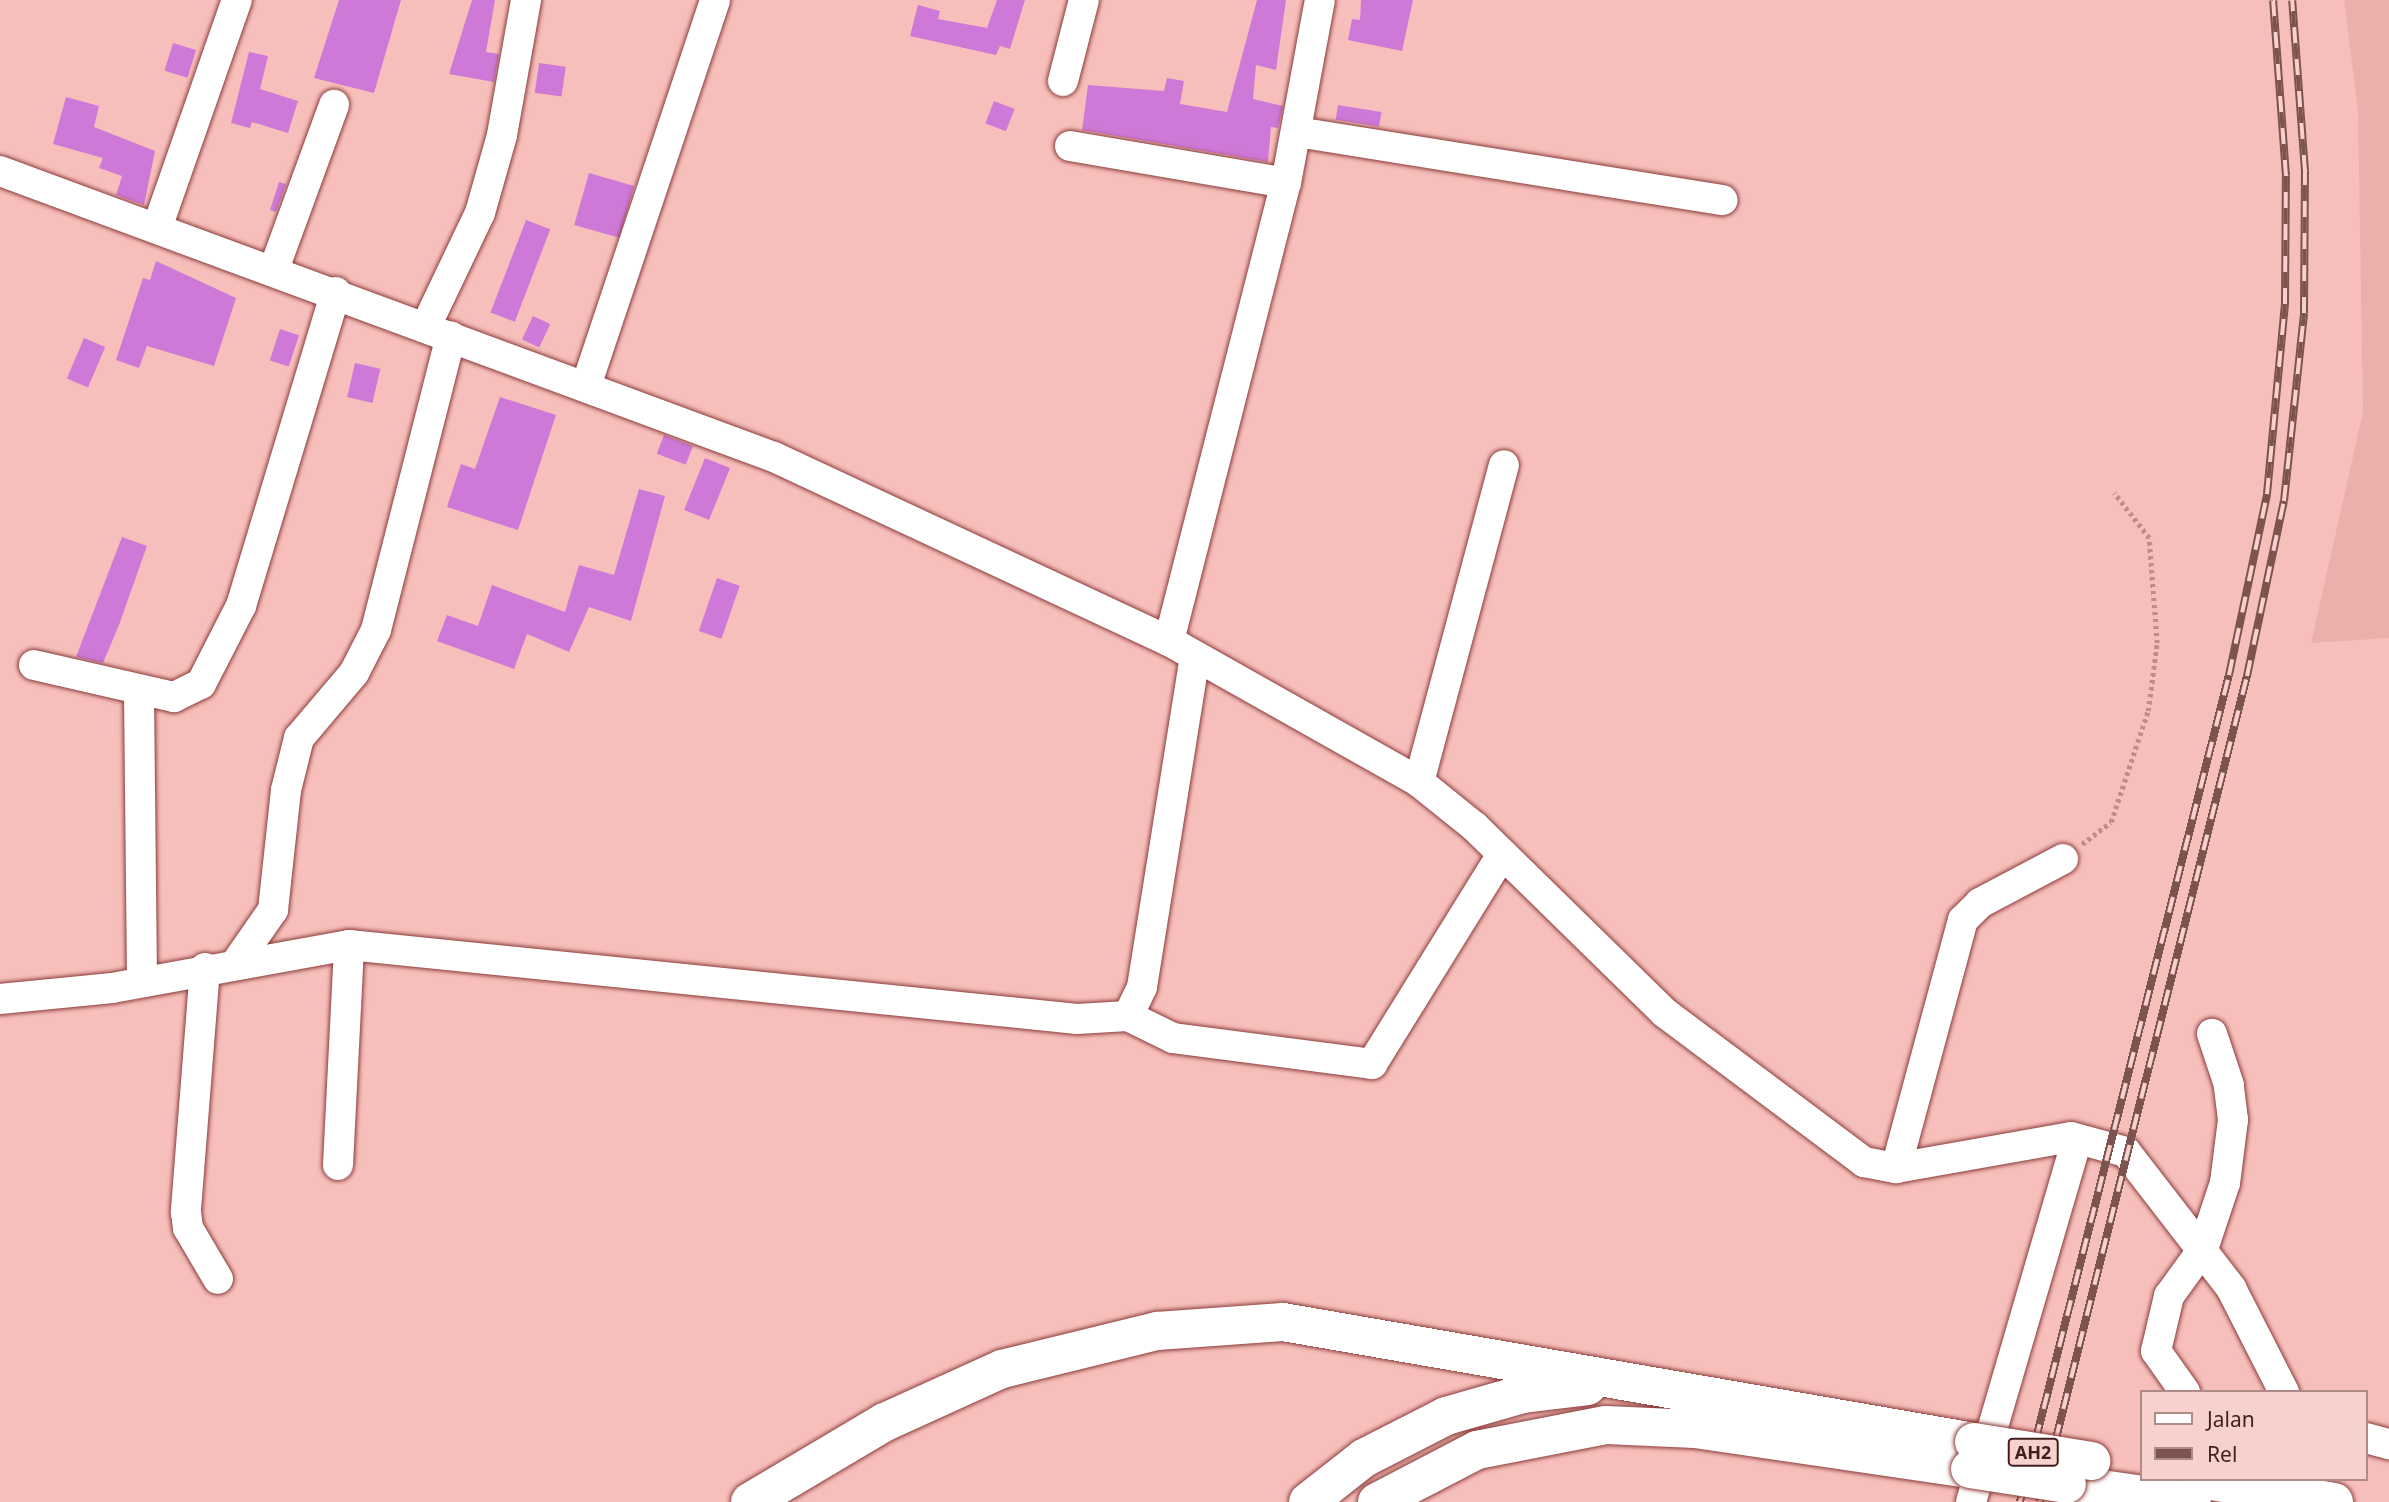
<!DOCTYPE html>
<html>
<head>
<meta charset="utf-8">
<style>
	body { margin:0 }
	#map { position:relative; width:2389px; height:1502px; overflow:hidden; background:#f7bfbb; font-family:"Noto Sans",sans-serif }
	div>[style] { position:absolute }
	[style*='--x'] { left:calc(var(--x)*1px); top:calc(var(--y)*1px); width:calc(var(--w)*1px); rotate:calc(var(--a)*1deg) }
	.built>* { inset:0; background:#ebb0ab }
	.building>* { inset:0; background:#ce79d7; transform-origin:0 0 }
	.path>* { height:4.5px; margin-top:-2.25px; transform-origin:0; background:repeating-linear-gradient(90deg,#be8c89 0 3.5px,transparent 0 7px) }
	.roads { filter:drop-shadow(0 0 2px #8b3c3a) drop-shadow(0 0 2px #8b3c3a) }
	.minor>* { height:30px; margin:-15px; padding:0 15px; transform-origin:15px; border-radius:15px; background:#fff }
	.highway>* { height:38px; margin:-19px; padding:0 19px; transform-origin:19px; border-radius:19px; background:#fff }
	.rail>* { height:8px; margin-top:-4px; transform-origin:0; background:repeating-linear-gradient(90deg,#f8d1ce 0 16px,#7d5350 0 32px); box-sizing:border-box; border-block:2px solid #7d5350 }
	.bridges { filter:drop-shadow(0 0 2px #8b3c3a) drop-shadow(0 0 2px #8b3c3a) }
	.highway-bridge>* { height:38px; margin:-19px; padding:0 19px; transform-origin:19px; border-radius:19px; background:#fff }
	span { translate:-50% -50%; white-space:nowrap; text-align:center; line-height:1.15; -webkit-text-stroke:6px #f8d1ce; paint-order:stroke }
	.shield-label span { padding:2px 5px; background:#f8d1ce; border:2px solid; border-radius:5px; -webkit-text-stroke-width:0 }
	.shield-label { font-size:18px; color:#421f1d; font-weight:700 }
	.legend { position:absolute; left:2140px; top:1390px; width:228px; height:91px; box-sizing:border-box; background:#f8d1ce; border:2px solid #af8a87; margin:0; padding:9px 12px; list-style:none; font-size:21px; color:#421f1d }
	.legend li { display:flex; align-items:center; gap:14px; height:35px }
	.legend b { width:35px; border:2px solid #af8a87 }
</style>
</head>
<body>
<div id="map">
	<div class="built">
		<div style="clip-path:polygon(2344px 0,2389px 0,2389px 638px,2311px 643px,2363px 412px,2358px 110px)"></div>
	</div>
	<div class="building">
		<div style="clip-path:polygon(339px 0,401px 0,374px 93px,314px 78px)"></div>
		<div style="clip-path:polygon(472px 0,495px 0,486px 52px,499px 54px,494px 82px,449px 74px)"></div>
		<div style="clip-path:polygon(997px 0,1025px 0,1010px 49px,1000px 46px,996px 55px,910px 36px,918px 5px,940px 11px,938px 19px,987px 28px)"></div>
		<div style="clip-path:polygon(1257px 0,1286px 0,1276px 70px,1256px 65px,1253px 99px,1283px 106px,1278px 128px,1271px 127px,1268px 162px,1082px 130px,1088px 85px,1164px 91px,1167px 78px,1184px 81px,1180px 104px,1227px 112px)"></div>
		<div style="clip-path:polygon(1361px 0,1413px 0,1402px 51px,1348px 40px,1352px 19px,1360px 20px)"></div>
		<div style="left:173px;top:43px;width:24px;height:29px;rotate:17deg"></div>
		<div style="clip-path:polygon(249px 52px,268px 56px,260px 89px,298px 101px,288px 133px,252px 122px,250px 128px,231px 123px)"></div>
		<div style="left:539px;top:63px;width:27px;height:30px;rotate:8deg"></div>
		<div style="clip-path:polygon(66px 97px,99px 106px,94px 127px,155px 151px,144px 205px,116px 195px,122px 176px,99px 168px,103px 158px,53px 144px)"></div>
		<div style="left:994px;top:101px;width:22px;height:24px;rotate:21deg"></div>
		<div style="left:1338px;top:105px;width:44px;height:15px;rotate:9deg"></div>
		<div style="left:589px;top:173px;width:47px;height:54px;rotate:16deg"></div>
		<div style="clip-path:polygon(279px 182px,286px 184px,276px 212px,270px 210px)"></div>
		<div style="left:526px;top:220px;width:26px;height:99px;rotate:21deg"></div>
		<div style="clip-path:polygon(156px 261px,236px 298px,214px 366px,147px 346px,139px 368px,116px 360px,143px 278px,150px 280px)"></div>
		<div style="left:533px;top:316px;width:19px;height:26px;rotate:25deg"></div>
		<div style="left:280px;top:329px;width:20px;height:33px;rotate:18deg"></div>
		<div style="left:84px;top:338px;width:23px;height:44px;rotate:23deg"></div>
		<div style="left:355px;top:363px;width:26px;height:35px;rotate:13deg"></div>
		<div style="clip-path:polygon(500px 397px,556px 415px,518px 530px,447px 507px,461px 464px,475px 469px)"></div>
		<div style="left:664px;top:435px;width:31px;height:20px;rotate:21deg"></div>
		<div style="left:705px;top:458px;width:27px;height:56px;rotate:22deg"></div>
		<div style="clip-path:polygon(639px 489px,665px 496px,631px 621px,589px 607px,569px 652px,527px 634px,514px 669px,437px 641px,447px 615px,478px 626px,492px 585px,565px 612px,579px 565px,614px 575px)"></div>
		<div style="clip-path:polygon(122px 537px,147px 546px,119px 625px,103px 663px,76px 657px)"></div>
		<div style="left:717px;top:578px;width:24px;height:56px;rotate:19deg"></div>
	</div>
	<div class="path">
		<div style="--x:2082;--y:844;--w:36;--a:-37"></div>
		<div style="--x:2111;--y:822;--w:117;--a:-71.6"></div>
		<div style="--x:2148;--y:711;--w:69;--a:-82.5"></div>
		<div style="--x:2157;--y:643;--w:105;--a:-94.4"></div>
		<div style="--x:2149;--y:538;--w:57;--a:-127.9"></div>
	</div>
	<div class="roads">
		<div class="minor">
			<div style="--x:1063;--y:81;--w:84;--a:-75.5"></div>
			<div style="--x:1297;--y:132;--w:431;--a:9.1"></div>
			<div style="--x:1070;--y:146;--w:219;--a:9.7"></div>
			<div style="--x:0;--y:171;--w:825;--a:20.28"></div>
			<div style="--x:774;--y:457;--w:436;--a:25"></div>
			<div style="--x:1169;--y:641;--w:287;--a:29.4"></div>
			<div style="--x:1419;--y:782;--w:72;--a:38.8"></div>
			<div style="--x:1475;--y:827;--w:266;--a:44.4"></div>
			<div style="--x:1665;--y:1013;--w:249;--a:36.8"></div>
			<div style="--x:1864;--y:1162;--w:33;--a:11"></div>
			<div style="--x:1896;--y:1168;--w:178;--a:-10"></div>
			<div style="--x:2071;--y:1137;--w:57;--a:15.3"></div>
			<div style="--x:2126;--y:1152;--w:172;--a:52.3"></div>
			<div style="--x:2231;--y:1288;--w:117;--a:63"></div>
			<div style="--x:157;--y:228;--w:242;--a:-70.7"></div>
			<div style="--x:274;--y:269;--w:175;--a:-69.9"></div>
			<div style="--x:426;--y:326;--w:125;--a:-64.5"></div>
			<div style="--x:480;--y:213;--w:81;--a:-74.2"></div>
			<div style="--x:502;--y:135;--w:137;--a:-79.9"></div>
			<div style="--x:587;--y:383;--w:404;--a:-71.5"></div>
			<div style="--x:1169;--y:641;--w:473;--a:-75.7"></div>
			<div style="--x:1286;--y:183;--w:186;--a:-79.5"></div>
			<div style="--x:34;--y:665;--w:144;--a:12.9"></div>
			<div style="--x:174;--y:697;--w:30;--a:-26"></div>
			<div style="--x:201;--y:684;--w:88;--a:-62.9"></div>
			<div style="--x:241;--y:606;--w:328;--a:-73.2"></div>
			<div style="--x:139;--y:692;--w:289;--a:89.4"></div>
			<div style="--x:1419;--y:782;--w:328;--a:-75"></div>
			<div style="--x:236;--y:963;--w:65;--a:-55.1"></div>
			<div style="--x:273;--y:910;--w:121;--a:-83.8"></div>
			<div style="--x:286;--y:790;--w:54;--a:-76"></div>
			<div style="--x:299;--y:738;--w:85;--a:-49.8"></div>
			<div style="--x:354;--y:673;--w:48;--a:-62.9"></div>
			<div style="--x:376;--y:630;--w:303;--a:-75.7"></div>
			<div style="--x:205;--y:968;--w:245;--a:94.5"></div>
			<div style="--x:186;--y:1212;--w:16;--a:83"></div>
			<div style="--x:188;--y:1228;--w:59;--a:59.5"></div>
			<div style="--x:0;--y:999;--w:113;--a:-5.6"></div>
			<div style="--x:112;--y:988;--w:241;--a:-10.3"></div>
			<div style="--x:349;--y:945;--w:732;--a:5.8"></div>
			<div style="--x:1077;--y:1019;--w:51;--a:-3.4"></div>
			<div style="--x:1128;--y:1016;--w:32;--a:-64"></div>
			<div style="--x:1142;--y:987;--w:335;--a:-80.9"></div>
			<div style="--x:1128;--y:1016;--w:50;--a:26.1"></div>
			<div style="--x:1173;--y:1038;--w:201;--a:7.4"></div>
			<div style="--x:1372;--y:1064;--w:247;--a:-58.2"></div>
			<div style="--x:338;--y:1165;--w:220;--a:-87.1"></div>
			<div style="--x:1896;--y:1168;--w:257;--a:-74.9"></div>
			<div style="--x:1963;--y:920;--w:24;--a:-45"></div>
			<div style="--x:1980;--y:903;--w:94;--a:-27.9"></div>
			<div style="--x:2185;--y:1392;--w:50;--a:-125.3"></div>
			<div style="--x:2156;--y:1351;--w:57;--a:-76.7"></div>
			<div style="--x:2169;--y:1296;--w:58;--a:-54.1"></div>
			<div style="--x:2203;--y:1249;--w:70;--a:-71.6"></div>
			<div style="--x:2225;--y:1183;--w:64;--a:-82.8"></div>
			<div style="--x:2233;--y:1120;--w:35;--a:-97"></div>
			<div style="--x:2229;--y:1085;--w:54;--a:-108.4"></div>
			<div style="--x:2366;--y:1438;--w:24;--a:15"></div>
			<div style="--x:1971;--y:1502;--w:377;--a:-73.7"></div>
		</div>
		<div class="highway">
			<div style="--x:2200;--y:1479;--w:136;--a:9.7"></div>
			<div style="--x:2087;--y:1487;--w:106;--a:8.1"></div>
			<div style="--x:750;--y:1502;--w:157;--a:-30.7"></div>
			<div style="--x:885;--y:1422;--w:128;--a:-24.4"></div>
			<div style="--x:1002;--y:1369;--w:160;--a:-13.8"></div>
			<div style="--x:1157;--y:1331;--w:126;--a:-4.1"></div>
			<div style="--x:1283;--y:1322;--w:701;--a:9.85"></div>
			<div style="--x:1308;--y:1502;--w:71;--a:-38.2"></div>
			<div style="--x:1364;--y:1458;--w:92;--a:-27.1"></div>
			<div style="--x:1446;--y:1416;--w:80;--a:-15.9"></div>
			<div style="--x:1523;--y:1394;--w:65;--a:-7"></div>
			<div style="--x:1377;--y:1502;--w:113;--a:-27.5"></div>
			<div style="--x:1477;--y:1450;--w:131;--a:-11"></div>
			<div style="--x:1606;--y:1425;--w:89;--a:2.6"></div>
			<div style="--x:1695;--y:1429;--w:278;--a:8.3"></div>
		</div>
	</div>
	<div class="rail">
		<div style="--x:2020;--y:1502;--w:853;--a:-75.82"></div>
		<div style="--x:2229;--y:675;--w:185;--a:-78.1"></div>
		<div style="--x:2267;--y:494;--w:191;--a:-84.6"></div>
		<div style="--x:2285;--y:304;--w:128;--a:-89.6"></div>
		<div style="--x:2286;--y:176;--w:176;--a:-94.2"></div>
		<div style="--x:2040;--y:1502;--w:852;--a:-75.93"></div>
		<div style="--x:2247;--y:676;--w:179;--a:-78.1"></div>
		<div style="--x:2284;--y:501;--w:189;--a:-83.9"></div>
		<div style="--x:2304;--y:313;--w:142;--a:-89.6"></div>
		<div style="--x:2305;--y:171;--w:171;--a:-94.3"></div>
	</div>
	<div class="bridges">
		<div class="highway-bridge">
			<div style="--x:1974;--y:1442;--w:119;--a:9.2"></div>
			<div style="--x:1970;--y:1469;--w:98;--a:8.8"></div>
		</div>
	</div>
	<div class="shield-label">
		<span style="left:2033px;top:1452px">AH2</span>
	</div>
	<ul class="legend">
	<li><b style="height:9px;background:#fff"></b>Jalan</li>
	<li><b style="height:9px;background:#7d5350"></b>Rel</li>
	</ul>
</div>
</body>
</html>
